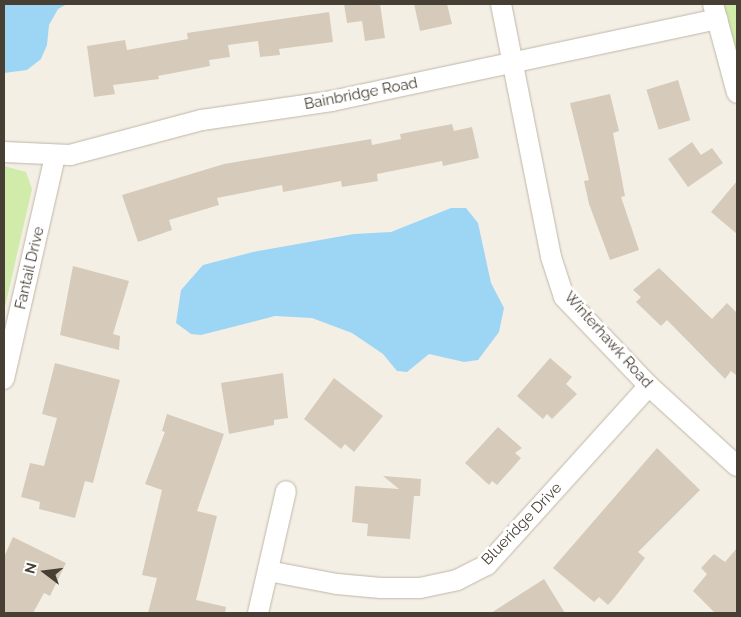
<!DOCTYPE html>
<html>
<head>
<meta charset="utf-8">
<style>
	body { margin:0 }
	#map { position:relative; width:741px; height:617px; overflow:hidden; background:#f4efe5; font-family:Raleway,sans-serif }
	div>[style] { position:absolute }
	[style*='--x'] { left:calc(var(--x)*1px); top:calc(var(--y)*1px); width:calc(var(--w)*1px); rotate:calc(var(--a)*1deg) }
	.green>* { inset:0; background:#d1ebab }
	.water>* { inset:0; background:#9dd5f5 }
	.building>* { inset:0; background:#d6caba; transform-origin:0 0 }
	.roads { filter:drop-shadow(0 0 1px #c0b6a7) drop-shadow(0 0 1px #c0b6a7) }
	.street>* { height:20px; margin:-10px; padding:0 10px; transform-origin:10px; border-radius:10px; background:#fff }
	span { translate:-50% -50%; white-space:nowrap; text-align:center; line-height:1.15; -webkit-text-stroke:5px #fff; paint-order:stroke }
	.street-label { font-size:15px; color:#473f34 }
	.frame { position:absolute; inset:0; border:5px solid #473f34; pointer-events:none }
	.north { position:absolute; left:20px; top:547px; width:50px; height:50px; -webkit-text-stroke:4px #fff; paint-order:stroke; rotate:285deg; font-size:14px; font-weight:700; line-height:20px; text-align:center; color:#473f34 }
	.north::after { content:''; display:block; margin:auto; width:18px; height:22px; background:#473f34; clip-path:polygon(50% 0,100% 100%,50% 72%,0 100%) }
</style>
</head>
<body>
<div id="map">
	<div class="green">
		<div style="clip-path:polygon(722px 4px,737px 4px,737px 59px)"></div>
		<div style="clip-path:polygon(4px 166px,26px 172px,32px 189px,4px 311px)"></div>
	</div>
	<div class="water">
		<div style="clip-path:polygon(4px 4px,67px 4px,58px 9px,49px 25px,47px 45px,41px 59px,27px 70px,4px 73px)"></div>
		<div style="clip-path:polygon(451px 208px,466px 208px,478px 223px,491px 283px,504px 308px,499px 332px,478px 360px,464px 362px,429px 354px,407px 372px,397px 371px,383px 354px,352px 333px,312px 318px,275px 316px,201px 335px,191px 334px,176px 323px,181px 290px,203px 265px,253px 252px,354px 234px,391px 232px)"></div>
	</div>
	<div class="building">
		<div style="clip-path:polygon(344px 4px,380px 4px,385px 38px,365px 41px,362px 21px,347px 23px)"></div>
		<div style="clip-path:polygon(414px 4px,447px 4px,452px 24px,420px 31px)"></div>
		<div style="clip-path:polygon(329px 12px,333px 42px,279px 49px,280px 55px,260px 57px,258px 41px,228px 45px,230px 57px,209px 60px,210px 66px,158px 76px,159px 79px,113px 85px,115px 94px,94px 97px,87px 46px,125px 40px,127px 50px,188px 39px,187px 33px)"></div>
		<div style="left:678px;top:80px;width:42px;height:33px;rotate:73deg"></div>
		<div style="clip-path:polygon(610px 94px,619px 131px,613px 133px,625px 196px,621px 197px,639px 250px,610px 260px,589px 204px,584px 181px,589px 180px,570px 103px)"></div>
		<div style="clip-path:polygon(452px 124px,454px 131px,472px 127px,479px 158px,443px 166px,442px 161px,377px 174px,378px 181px,342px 187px,341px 181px,283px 192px,282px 185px,217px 198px,219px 205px,169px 220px,172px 230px,138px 242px,122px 195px,224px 164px,371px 139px,372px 145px,401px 139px,400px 134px)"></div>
		<div style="clip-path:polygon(692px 142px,701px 155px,712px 148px,723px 163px,688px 187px,668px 159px)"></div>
		<div style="clip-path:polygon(737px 181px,737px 234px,711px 212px)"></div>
		<div style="clip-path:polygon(73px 266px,129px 281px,113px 334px,120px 336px,119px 350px,60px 335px)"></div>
		<div style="clip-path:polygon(659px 268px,712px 319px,727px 303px,737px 313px,737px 376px,731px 371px,725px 379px,667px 320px,661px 326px,636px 302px,641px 297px,633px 290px)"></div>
		<div style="clip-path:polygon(550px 358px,572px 377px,566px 384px,577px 394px,552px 419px,547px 414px,543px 419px,517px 396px)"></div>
		<div style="clip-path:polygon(55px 363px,120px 380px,93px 483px,85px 481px,75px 518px,39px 509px,40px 502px,21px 497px,30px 463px,44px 466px,57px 418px,42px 414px)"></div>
		<div style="clip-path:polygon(283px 373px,288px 418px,274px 420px,274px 425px,229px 434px,221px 383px)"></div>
		<div style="clip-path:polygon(334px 378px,383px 416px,354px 452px,345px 444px,341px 449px,304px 419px)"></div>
		<div style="clip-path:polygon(167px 414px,224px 434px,197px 511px,217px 516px,196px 600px,226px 607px,225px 613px,148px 613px,157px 578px,142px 575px,162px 490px,145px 484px,165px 432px,162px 431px)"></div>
		<div style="clip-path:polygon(498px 427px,522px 448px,515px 453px,521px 458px,497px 485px,492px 481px,489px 485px,465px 463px)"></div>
		<div style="clip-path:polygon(657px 448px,700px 490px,638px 552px,645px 558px,615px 597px,608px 605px,599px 597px,594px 602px,553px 568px)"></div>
		<div style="clip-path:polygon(383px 476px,421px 479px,420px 496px,414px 496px,410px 539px,367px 536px,368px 524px,352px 522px,355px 486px,399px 489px)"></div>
		<div style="clip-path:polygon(13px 537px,66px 563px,50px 596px,44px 593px,33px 613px,4px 613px,4px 557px)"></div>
		<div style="clip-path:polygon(737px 548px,737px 613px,715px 613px,693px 591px,707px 574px,701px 568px,714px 554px,725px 562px)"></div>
		<div style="clip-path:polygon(544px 579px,565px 613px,491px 613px)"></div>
	</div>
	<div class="roads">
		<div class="street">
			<div style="--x:501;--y:4;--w:258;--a:78.8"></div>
			<div style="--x:551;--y:257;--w:42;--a:72"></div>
			<div style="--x:564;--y:297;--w:123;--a:46.3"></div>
			<div style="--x:649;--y:386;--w:119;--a:42.3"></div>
			<div style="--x:713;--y:4;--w:92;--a:74.9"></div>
			<div style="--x:4;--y:152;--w:66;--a:2.6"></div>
			<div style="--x:70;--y:155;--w:137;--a:-14.9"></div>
			<div style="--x:202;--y:120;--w:131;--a:-8.3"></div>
			<div style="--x:332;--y:101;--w:394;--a:-12"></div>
			<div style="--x:4;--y:379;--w:229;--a:-77.1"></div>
			<div style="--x:268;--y:571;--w:70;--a:10.7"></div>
			<div style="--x:337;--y:584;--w:44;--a:5.2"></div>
			<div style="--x:381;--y:588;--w:39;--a:0"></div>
			<div style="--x:420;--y:588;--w:38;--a:-12"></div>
			<div style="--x:457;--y:580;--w:34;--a:-27"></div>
			<div style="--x:487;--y:565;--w:241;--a:-47.9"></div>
			<div style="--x:258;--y:613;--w:125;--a:-77.1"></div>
		</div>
	</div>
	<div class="street-label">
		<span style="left:361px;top:94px;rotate:-11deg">Bainbridge Road</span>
		<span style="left:30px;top:268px;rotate:-77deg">Fantail Drive</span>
		<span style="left:608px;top:340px;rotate:48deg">Winterhawk Road</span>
		<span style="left:522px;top:524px;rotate:-46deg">Blueridge Drive</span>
	</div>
	<div class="frame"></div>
	<div class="north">N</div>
</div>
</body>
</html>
